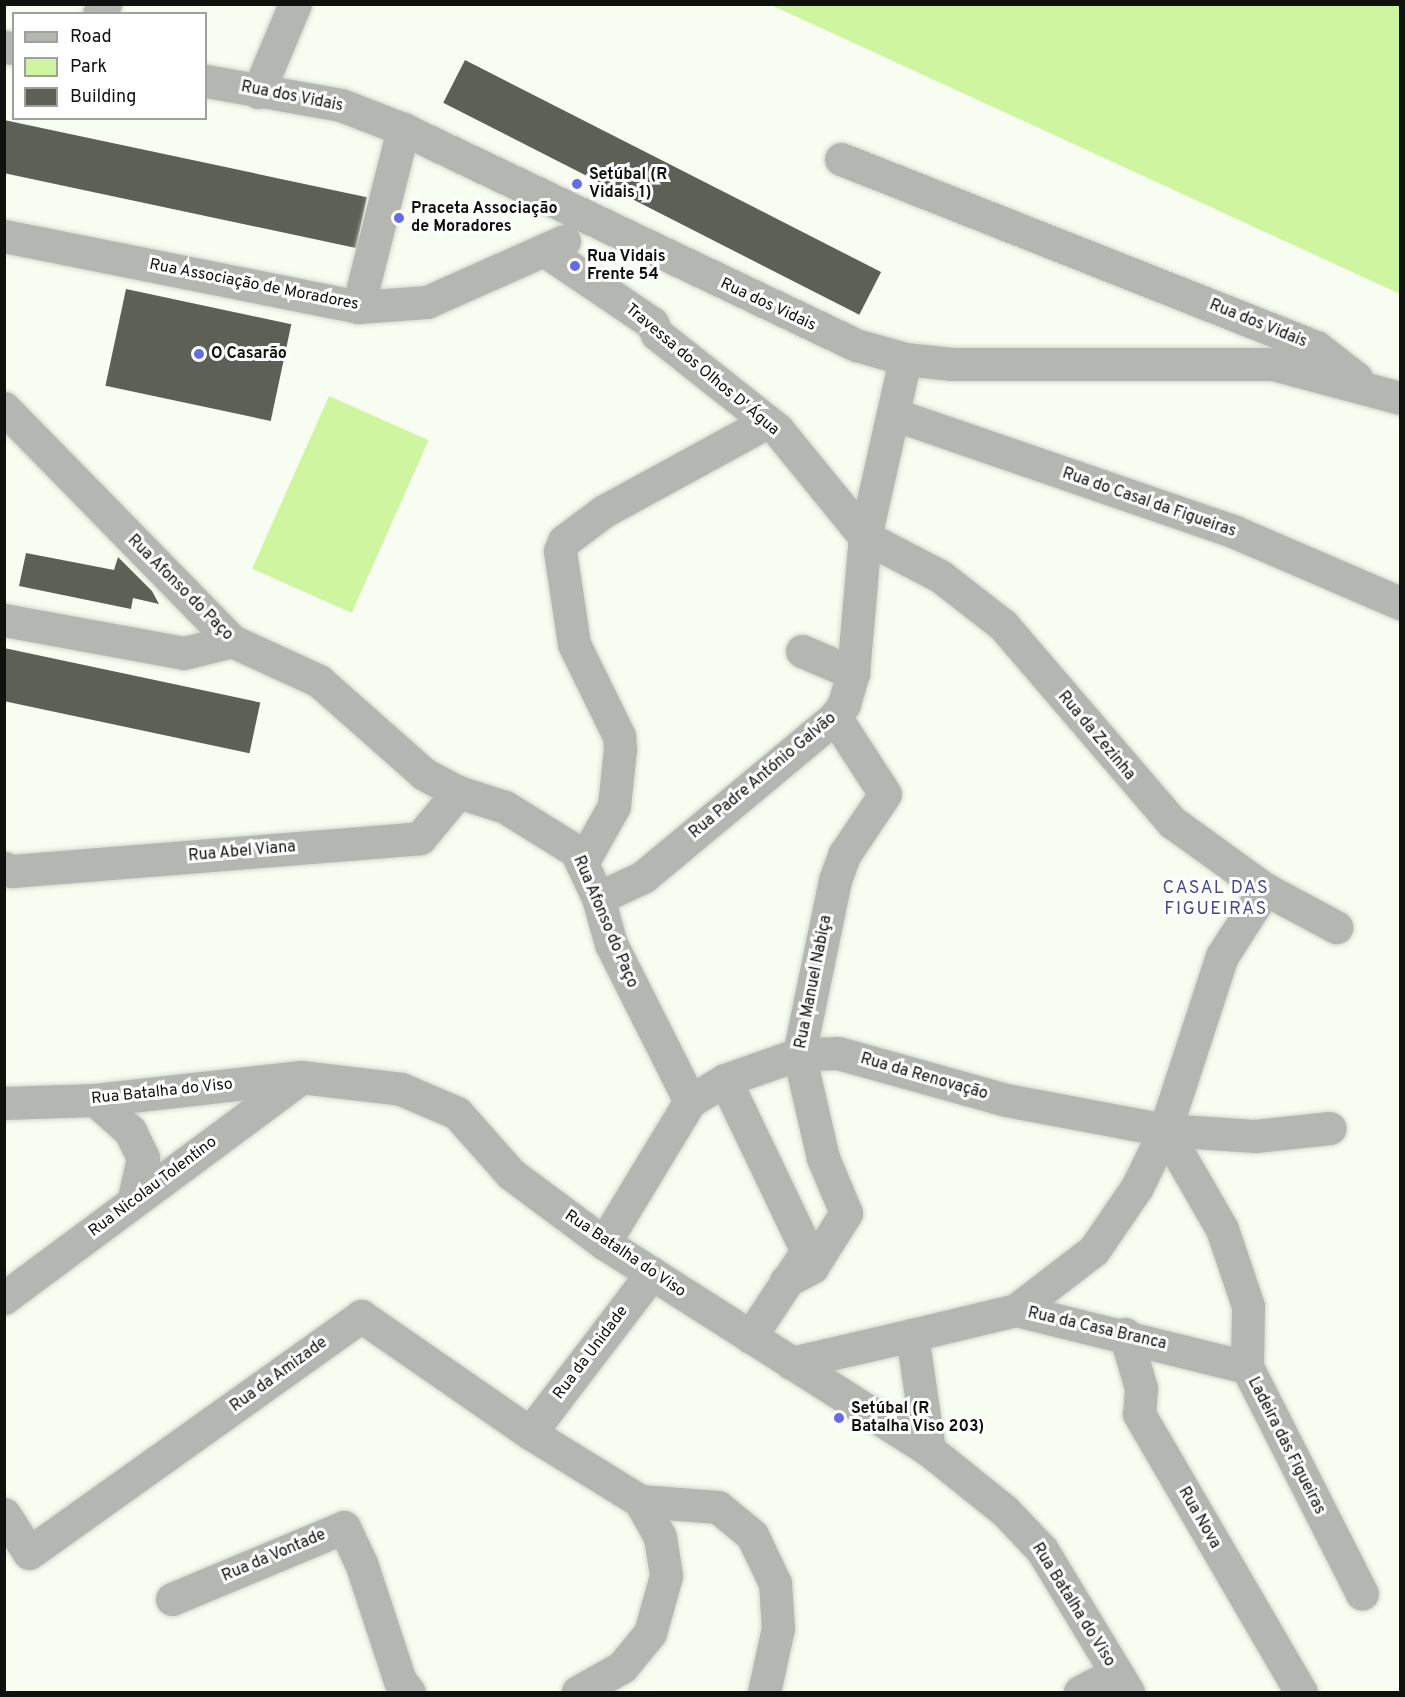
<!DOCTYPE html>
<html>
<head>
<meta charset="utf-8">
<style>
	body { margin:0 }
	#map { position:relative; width:1405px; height:1697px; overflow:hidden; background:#f8fdf1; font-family:Overpass,sans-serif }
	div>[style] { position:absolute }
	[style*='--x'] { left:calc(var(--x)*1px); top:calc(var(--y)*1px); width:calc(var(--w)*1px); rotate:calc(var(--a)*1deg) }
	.green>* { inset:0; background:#d0f5a1; transform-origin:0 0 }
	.building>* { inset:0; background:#5c6056; transform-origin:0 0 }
	.roads { filter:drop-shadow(0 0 2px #d3d7cd) drop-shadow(0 0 2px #d3d7cd) }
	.minor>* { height:33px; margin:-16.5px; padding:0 16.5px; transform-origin:16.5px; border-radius:16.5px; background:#b4b6b1 }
	.dots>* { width:16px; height:16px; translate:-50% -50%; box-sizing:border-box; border:3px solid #fff; border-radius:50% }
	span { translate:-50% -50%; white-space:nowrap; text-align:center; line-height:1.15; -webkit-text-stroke:6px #fff; paint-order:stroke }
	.street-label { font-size:16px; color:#0f110d }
	.poi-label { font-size:16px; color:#0f110d; font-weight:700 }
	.left { translate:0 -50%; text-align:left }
	.neighbourhood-label { font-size:18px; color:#464b88; letter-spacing:1.5px }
	.frame { position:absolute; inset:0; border:6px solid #0f110d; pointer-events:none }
	.legend { position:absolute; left:12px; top:12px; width:195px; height:108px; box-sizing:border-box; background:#fff; border:2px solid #9fa09e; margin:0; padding:8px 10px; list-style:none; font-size:18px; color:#0f110d }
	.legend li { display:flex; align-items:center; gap:12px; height:30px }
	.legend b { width:30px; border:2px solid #9fa09e }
</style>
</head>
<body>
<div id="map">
	<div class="green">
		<div style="clip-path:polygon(771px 5px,1400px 5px,1400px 294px)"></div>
		<div style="left:329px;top:396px;width:109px;height:189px;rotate:24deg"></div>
	</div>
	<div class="building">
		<div style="left:465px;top:60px;width:467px;height:48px;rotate:27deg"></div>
		<div style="left:4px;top:120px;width:371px;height:52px;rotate:12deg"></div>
		<div style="left:126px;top:289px;width:169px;height:99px;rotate:12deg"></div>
		<div style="clip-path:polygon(26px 553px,114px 570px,118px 557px,152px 591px,159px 604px,133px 598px,131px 609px,19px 586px)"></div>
		<div style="left:4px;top:648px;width:262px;height:52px;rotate:12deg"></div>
	</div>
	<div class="roads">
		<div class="minor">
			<div style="--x:99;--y:14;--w:12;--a:-59"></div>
			<div style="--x:4;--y:47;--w:10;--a:6"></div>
			<div style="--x:206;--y:81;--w:137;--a:10.1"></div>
			<div style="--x:341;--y:105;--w:66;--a:21.2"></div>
			<div style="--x:403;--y:129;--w:502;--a:25.49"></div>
			<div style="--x:856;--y:345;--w:51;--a:15.9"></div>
			<div style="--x:905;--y:359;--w:47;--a:6.1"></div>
			<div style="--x:952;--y:364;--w:321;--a:0"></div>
			<div style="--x:1273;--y:364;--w:131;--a:15"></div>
			<div style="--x:258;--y:92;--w:95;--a:-67.2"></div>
			<div style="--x:841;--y:159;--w:511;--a:21.59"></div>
			<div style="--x:1316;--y:347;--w:51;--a:37.8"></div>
			<div style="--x:4;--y:236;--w:361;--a:11.3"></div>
			<div style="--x:358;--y:307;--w:69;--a:-4.1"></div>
			<div style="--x:427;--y:302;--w:150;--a:-24"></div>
			<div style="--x:544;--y:250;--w:130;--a:34.1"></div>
			<div style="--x:652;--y:323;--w:12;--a:66"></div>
			<div style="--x:657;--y:334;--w:153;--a:38.4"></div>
			<div style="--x:777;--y:429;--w:139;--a:50.8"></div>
			<div style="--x:865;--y:537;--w:85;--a:27.5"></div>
			<div style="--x:940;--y:576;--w:80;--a:37.9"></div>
			<div style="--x:1003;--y:625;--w:260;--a:49.4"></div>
			<div style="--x:1172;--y:822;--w:115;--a:35.8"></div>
			<div style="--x:1265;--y:889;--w:81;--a:28.2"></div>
			<div style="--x:358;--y:307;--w:184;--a:-75.8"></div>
			<div style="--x:4;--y:408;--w:326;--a:45.6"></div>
			<div style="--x:232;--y:641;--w:96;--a:24.7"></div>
			<div style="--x:319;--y:681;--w:140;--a:41.5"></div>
			<div style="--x:424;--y:774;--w:38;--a:28"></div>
			<div style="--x:458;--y:792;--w:49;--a:17.7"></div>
			<div style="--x:505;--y:807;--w:84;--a:31.8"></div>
			<div style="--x:576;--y:851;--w:52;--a:64.9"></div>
			<div style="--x:598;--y:898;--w:48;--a:74.2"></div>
			<div style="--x:611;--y:944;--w:176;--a:63.3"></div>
			<div style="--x:893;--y:414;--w:362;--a:19"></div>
			<div style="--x:1235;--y:532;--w:180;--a:23.3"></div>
			<div style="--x:4;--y:620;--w:183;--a:10.4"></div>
			<div style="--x:184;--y:653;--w:49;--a:-14"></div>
			<div style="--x:802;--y:651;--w:56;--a:23.3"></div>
			<div style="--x:582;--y:863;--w:65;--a:-60.7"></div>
			<div style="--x:614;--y:806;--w:57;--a:-84"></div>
			<div style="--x:620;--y:749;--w:13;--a:-94"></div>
			<div style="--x:619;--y:736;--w:102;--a:-116.1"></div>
			<div style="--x:574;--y:644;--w:94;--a:-98.6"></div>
			<div style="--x:560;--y:551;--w:11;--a:-68"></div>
			<div style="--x:564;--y:541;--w:50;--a:-36.9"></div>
			<div style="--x:604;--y:511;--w:186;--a:-28.6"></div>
			<div style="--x:4;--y:868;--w:9;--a:21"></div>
			<div style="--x:12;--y:871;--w:409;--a:-4.6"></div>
			<div style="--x:420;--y:838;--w:60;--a:-50.4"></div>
			<div style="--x:598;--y:898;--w:50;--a:-25"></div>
			<div style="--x:643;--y:877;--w:250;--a:-39.8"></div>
			<div style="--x:835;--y:717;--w:16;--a:-55"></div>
			<div style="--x:844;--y:704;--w:32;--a:-74"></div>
			<div style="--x:853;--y:673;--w:137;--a:-85"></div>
			<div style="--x:865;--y:537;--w:182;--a:-77.3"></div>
			<div style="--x:725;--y:1080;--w:190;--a:64.4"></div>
			<div style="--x:807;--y:1251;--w:103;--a:123.5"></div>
			<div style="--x:95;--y:1100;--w:47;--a:41.5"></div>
			<div style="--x:130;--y:1131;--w:30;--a:64"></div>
			<div style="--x:143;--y:1158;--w:45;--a:102.8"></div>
			<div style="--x:4;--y:1103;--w:91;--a:-1.9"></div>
			<div style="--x:95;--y:1100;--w:207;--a:-6.4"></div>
			<div style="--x:301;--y:1077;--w:101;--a:6.8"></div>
			<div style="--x:401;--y:1089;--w:61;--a:23.2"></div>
			<div style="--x:457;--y:1113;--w:81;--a:48.5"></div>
			<div style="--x:511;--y:1174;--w:116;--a:36.6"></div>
			<div style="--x:604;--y:1243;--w:385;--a:32.5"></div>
			<div style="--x:929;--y:1450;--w:96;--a:38.7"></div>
			<div style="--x:1004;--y:1510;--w:55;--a:46.5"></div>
			<div style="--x:1042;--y:1550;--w:166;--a:58.8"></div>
			<div style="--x:1165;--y:1130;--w:114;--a:60.1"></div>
			<div style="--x:1222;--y:1229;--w:81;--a:71.3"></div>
			<div style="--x:1248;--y:1306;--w:61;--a:90.9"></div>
			<div style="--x:1247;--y:1367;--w:254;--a:63.1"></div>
			<div style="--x:604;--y:1243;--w:166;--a:-58.8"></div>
			<div style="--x:690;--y:1101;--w:41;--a:-31"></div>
			<div style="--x:725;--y:1080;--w:78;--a:-19.4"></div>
			<div style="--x:799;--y:1054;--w:39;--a:-1"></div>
			<div style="--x:838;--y:1053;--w:174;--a:15.6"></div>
			<div style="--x:1006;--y:1100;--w:162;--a:10.7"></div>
			<div style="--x:1165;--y:1130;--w:90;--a:3.8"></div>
			<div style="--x:1255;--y:1136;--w:75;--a:-6.1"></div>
			<div style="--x:786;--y:1281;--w:30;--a:-28"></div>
			<div style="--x:812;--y:1267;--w:64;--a:-57.8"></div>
			<div style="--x:846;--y:1213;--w:60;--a:-112.7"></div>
			<div style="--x:823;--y:1158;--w:107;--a:-103"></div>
			<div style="--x:799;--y:1054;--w:178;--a:-78.3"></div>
			<div style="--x:835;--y:880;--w:27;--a:-70"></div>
			<div style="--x:844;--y:855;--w:73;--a:-56.1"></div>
			<div style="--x:885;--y:794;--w:92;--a:-123"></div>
			<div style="--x:4;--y:1298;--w:369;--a:-36.6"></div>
			<div style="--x:1016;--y:1310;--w:98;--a:-37.6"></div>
			<div style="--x:1094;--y:1250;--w:76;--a:-55.7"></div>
			<div style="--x:1137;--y:1187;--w:64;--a:-63.8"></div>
			<div style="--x:1165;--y:1130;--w:183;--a:-71.9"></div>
			<div style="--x:1222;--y:956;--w:80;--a:-57.3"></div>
			<div style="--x:1125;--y:1334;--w:56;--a:73.5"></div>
			<div style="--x:1141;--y:1388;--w:26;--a:94"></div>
			<div style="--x:1139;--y:1414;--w:322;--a:59.8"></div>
			<div style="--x:912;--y:1335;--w:107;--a:-13.5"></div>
			<div style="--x:1016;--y:1310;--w:238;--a:13.9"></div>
			<div style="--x:791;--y:1363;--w:124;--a:-13"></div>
			<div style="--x:912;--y:1335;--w:116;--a:81.6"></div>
			<div style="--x:530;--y:1433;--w:201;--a:-52.7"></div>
			<div style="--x:640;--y:1501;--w:78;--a:4.4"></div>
			<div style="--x:718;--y:1507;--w:44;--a:39.5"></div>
			<div style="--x:752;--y:1535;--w:53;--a:64.4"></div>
			<div style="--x:775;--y:1583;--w:45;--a:86.2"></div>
			<div style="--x:778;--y:1628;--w:66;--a:102.3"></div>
			<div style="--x:4;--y:1514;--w:46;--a:57.3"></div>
			<div style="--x:29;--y:1553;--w:408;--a:-35.5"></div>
			<div style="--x:361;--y:1316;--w:206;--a:34.7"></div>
			<div style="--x:530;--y:1433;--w:129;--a:31.7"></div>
			<div style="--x:640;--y:1501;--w:41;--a:60.9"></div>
			<div style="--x:660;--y:1537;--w:39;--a:81"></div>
			<div style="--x:666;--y:1576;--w:59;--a:105.7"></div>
			<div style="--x:650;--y:1633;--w:44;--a:129.5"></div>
			<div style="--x:622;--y:1667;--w:51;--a:150.4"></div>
			<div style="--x:172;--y:1599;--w:186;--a:-22.7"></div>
			<div style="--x:344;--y:1527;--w:40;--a:65"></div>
			<div style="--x:361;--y:1563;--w:124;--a:71.7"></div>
			<div style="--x:400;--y:1681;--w:14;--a:51"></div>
			<div style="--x:1080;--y:1692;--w:41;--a:-27.8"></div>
		</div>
	</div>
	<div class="dots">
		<div style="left:577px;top:184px;background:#676ce5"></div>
		<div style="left:399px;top:218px;background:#676ce5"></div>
		<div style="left:575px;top:266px;background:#676ce5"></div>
		<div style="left:199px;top:354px;background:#676ce5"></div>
		<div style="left:839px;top:1418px;background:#676ce5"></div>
	</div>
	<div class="street-label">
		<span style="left:292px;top:97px;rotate:11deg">Rua dos Vidais</span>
		<span style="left:254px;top:285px;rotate:11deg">Rua Associação de Moradores</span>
		<span style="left:768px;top:305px;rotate:25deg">Rua dos Vidais</span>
		<span style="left:1258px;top:324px;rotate:22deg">Rua dos Vidais</span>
		<span style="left:702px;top:370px;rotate:40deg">Travessa dos Olhos D' Água</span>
		<span style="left:1149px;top:503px;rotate:19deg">Rua do Casal da Figueiras</span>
		<span style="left:180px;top:588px;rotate:45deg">Rua Afonso do Paço</span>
		<span style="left:1096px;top:736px;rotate:50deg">Rua da Zezinha</span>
		<span style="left:763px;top:776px;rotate:-40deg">Rua Padre António Galvão</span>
		<span style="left:242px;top:852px;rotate:-5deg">Rua Abel Viana</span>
		<span style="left:605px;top:922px;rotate:67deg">Rua Afonso do Paço</span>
		<span style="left:814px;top:982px;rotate:-79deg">Rua Manuel Nabiça</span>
		<span style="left:924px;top:1077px;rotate:16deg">Rua da Renovação</span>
		<span style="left:162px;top:1092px;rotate:-6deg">Rua Batalha do Viso</span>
		<span style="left:153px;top:1187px;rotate:-37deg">Rua Nicolau Tolentino</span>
		<span style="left:625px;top:1254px;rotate:34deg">Rua Batalha do Viso</span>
		<span style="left:1097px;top:1329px;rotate:13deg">Rua da Casa Branca</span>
		<span style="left:591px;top:1353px;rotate:-53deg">Rua da Unidade</span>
		<span style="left:279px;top:1375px;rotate:-36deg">Rua da Amizade</span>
		<span style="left:1286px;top:1446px;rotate:63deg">Ladeira das Figueiras</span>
		<span style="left:1199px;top:1518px;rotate:60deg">Rua Nova</span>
		<span style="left:274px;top:1556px;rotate:-23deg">Rua da Vontade</span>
		<span style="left:1073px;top:1605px;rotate:58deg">Rua Batalha do Viso</span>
	</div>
	<div class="poi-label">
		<span class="left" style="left:589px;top:184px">Setúbal (R<br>Vidais 1)</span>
		<span class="left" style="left:411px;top:218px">Praceta Associação<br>de Moradores</span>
		<span class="left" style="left:587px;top:266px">Rua Vidais<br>Frente 54</span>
		<span class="left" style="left:211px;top:354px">O Casarão</span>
		<span class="left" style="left:851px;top:1418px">Setúbal (R<br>Batalha Viso 203)</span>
	</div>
	<div class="neighbourhood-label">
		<span style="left:1216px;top:900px">CASAL DAS<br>FIGUEIRAS</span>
	</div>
	<div class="frame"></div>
	<ul class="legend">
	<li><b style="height:8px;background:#b4b6b1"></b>Road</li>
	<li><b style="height:16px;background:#d0f5a1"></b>Park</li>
	<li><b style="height:16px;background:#5c6056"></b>Building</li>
	</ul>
</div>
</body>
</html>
